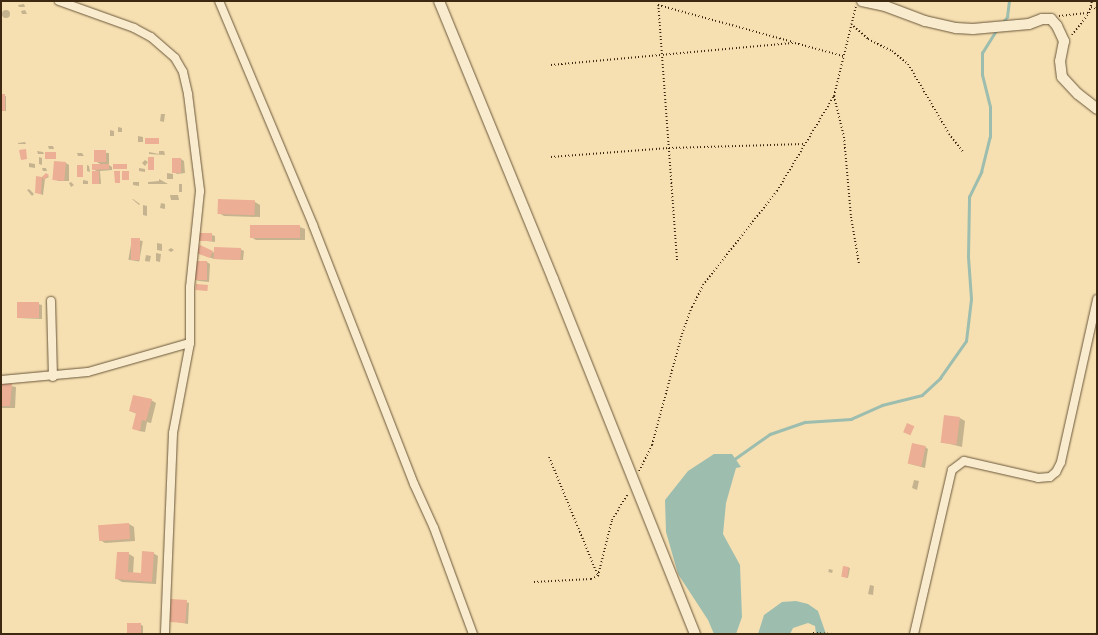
<!DOCTYPE html>
<html>
<head>
<meta charset="utf-8">
<style>
	body { margin:0 }
	#map { position:relative; width:1098px; height:635px; overflow:hidden; background:#f6e0b2; font-family:"IM FELL French Canon",serif }
	div>[style] { position:absolute }
	[style*='--x'] { left:calc(var(--x)*1px); top:calc(var(--y)*1px); width:calc(var(--w)*1px); rotate:calc(var(--a)*1deg) }
	.water>* { inset:0; background:#9dbdaf }
	.shadow>* { inset:0; background:#0003; transform-origin:0 0 }
	.round { border-radius:50% }
	.stream>* { height:2.5px; margin:-1.25px; padding:0 1.25px; transform-origin:1.25px; border-radius:1.25px; background:#9dbdaf }
	.building>* { inset:0; background:#ecae94; transform-origin:0 0 }
	.path>* { height:2px; margin-top:-1px; transform-origin:0; background:repeating-linear-gradient(90deg,#3d2912 0 1px,transparent 0 3.5px) }
	.roads { filter:drop-shadow(0 0 1px #6b573a) drop-shadow(0 0 1px #6b573a) }
	.minor>* { height:8px; margin:-4px; padding:0 4px; transform-origin:4px; border-radius:4px; background:#f9ebcd }
	.tertiary>* { height:10px; margin:-5px; padding:0 5px; transform-origin:5px; border-radius:5px; background:#f9ebcd }
	span { translate:-50% -50%; white-space:nowrap; text-align:center; line-height:1.15; -webkit-text-stroke:4px #f9ebcd; paint-order:stroke }
	.frame { position:absolute; inset:0; border:2px solid #3d2912; pointer-events:none }
</style>
</head>
<body>
<div id="map">
	<div class="water">
		<div style="clip-path:polygon(714px 454px,732px 454px,741px 467px,736px 468px,726px 503px,723px 534px,740px 565px,742px 617px,736px 634px,714px 634px,708px 620px,678px 574px,666px 532px,665px 500px,688px 471px)"></div>
		<div style="clip-path:polygon(796px 601px,808px 604px,818px 611px,826px 634px,816px 634px,815px 626px,808px 623px,793px 628px,790px 634px,758px 634px,764px 615px,782px 602px)"></div>
	</div>
	<div class="shadow">
		<div style="clip-path:polygon(24px 4px,25px 7px,19px 7px,18px 5px)"></div>
		<div class="round" style="left:2px;top:10px;width:8px;height:8px"></div>
		<div style="clip-path:polygon(21px 11px,25px 10px,27px 14px,22px 14px)"></div>
		<div style="clip-path:polygon(5px 96px,6px 96px,6px 111px,2px 111px)"></div>
		<div style="clip-path:polygon(161px 114px,165px 114px,164px 122px,160px 121px)"></div>
		<div style="clip-path:polygon(118px 127px,122px 128px,122px 132px,118px 132px)"></div>
		<div style="clip-path:polygon(110px 130px,114px 131px,114px 136px,110px 136px)"></div>
		<div style="clip-path:polygon(138px 136px,143px 137px,143px 142px,138px 142px)"></div>
		<div style="clip-path:polygon(25px 142px,26px 144px,18px 144px,18px 143px)"></div>
		<div style="clip-path:polygon(48px 146px,53px 146px,54px 149px,49px 149px)"></div>
		<div style="clip-path:polygon(37px 151px,43px 152px,44px 154px,38px 154px)"></div>
		<div style="clip-path:polygon(159px 151px,164px 151px,165px 155px,149px 154px,149px 152px,159px 154px)"></div>
		<div style="clip-path:polygon(95px 152px,109px 153px,109px 165px,112px 167px,112px 170px,100px 171px,101px 184px,94px 183px,98px 172px,93px 169px,102px 165px,95px 161px)"></div>
		<div style="clip-path:polygon(77px 153px,82px 153px,84px 156px,78px 156px)"></div>
		<div style="clip-path:polygon(39px 157px,42px 158px,42px 165px,39px 164px)"></div>
		<div style="clip-path:polygon(181px 159px,184px 161px,185px 173px,177px 174px,174px 172px)"></div>
		<div style="clip-path:polygon(145px 160px,148px 162px,145px 166px,142px 163px)"></div>
		<div style="clip-path:polygon(29px 163px,35px 164px,35px 168px,29px 167px)"></div>
		<div style="clip-path:polygon(66px 163px,69px 165px,69px 181px,58px 181px,55px 179px)"></div>
		<div style="clip-path:polygon(87px 165px,89px 166px,90px 172px,87px 171px)"></div>
		<div style="clip-path:polygon(42px 168px,46px 168px,47px 171px,43px 171px)"></div>
		<div style="clip-path:polygon(139px 168px,145px 169px,145px 172px,139px 171px)"></div>
		<div style="clip-path:polygon(167px 173px,173px 174px,173px 179px,167px 179px)"></div>
		<div style="clip-path:polygon(46px 174px,49px 177px,45px 179px,43px 195px,40px 194px,36px 192px,41px 178px)"></div>
		<div style="clip-path:polygon(159px 179px,168px 184px,148px 184px,148px 182px,159px 181px)"></div>
		<div style="clip-path:polygon(83px 180px,88px 181px,88px 184px,83px 184px)"></div>
		<div style="clip-path:polygon(71px 182px,74px 185px,71px 187px,69px 183px)"></div>
		<div style="clip-path:polygon(133px 182px,139px 182px,139px 186px,133px 185px)"></div>
		<div style="left:179px;top:184px;width:3px;height:8px"></div>
		<div style="clip-path:polygon(29px 189px,34px 194px,32px 196px,27px 190px)"></div>
		<div style="clip-path:polygon(170px 195px,178px 195px,179px 200px,171px 200px)"></div>
		<div style="clip-path:polygon(132px 199px,133px 199px,140px 204px,139px 205px)"></div>
		<div style="clip-path:polygon(219px 201px,255px 202px,260px 205px,260px 217px,224px 216px,219px 213px)"></div>
		<div style="clip-path:polygon(161px 203px,165px 204px,165px 209px,160px 208px)"></div>
		<div style="clip-path:polygon(143px 205px,147px 206px,147px 216px,143px 215px)"></div>
		<div style="clip-path:polygon(300px 227px,305px 229px,305px 240px,256px 240px,251px 237px)"></div>
		<div style="clip-path:polygon(212px 235px,215px 236px,215px 242px,199px 240px)"></div>
		<div style="left:132px;top:239px;width:11px;height:21px;rotate:10deg"></div>
		<div style="clip-path:polygon(157px 243px,162px 244px,162px 251px,157px 250px)"></div>
		<div style="clip-path:polygon(200px 247px,215px 253px,240px 249px,244px 251px,243px 260px,214px 259px,201px 254px)"></div>
		<div style="clip-path:polygon(171px 248px,174px 250px,171px 252px,168px 250px)"></div>
		<div style="clip-path:polygon(156px 253px,161px 254px,160px 262px,156px 261px)"></div>
		<div style="left:146px;top:255px;width:5px;height:6px;rotate:11deg"></div>
		<div style="clip-path:polygon(207px 262px,210px 264px,209px 282px,199px 281px,196px 280px)"></div>
		<div style="clip-path:polygon(38px 304px,42px 305px,42px 319px,18px 318px)"></div>
		<div style="clip-path:polygon(1px 384px,16px 387px,15px 408px,1px 408px)"></div>
		<div style="clip-path:polygon(151px 400px,156px 403px,151px 423px,147px 422px,145px 432px,139px 431px,134px 428px,137px 414px,130px 411px)"></div>
		<div style="clip-path:polygon(960px 418px,965px 421px,962px 447px,942px 442px)"></div>
		<div style="clip-path:polygon(925px 447px,928px 449px,925px 468px,910px 464px)"></div>
		<div style="clip-path:polygon(914px 480px,919px 481px,917px 490px,912px 488px)"></div>
		<div style="clip-path:polygon(129px 524px,134px 527px,135px 541px,105px 543px,100px 540px,99px 526px)"></div>
		<div style="clip-path:polygon(153px 553px,158px 556px,156px 584px,122px 582px,117px 579px,129px 554px,134px 557px,133px 574px,142px 574px)"></div>
		<div style="clip-path:polygon(844px 567px,850px 568px,848px 578px,844px 577px)"></div>
		<div style="left:829px;top:569px;width:4px;height:3px;rotate:14deg"></div>
		<div style="clip-path:polygon(870px 585px,874px 586px,873px 595px,868px 594px)"></div>
		<div style="clip-path:polygon(186px 602px,189px 603px,188px 624px,171px 621px)"></div>
		<div style="clip-path:polygon(140px 624px,143px 626px,143px 634px,128px 634px)"></div>
	</div>
	<div class="stream">
		<div style="--x:1002;--y:23;--w:8;--a:-50"></div>
		<div style="--x:1007;--y:17;--w:16;--a:-83"></div>
		<div style="--x:733;--y:460;--w:45;--a:-35.1"></div>
		<div style="--x:770;--y:434;--w:37;--a:-19"></div>
		<div style="--x:805;--y:422;--w:46;--a:-3.7"></div>
		<div style="--x:851;--y:419;--w:34;--a:-24"></div>
		<div style="--x:882;--y:405;--w:41;--a:-14"></div>
		<div style="--x:922;--y:395;--w:25;--a:-43"></div>
		<div style="--x:940;--y:378;--w:45;--a:-54.9"></div>
		<div style="--x:966;--y:341;--w:42;--a:-83.2"></div>
		<div style="--x:971;--y:299;--w:42;--a:-94.1"></div>
		<div style="--x:968;--y:257;--w:60;--a:-89"></div>
		<div style="--x:969;--y:197;--w:28;--a:-64"></div>
		<div style="--x:981;--y:172;--w:36;--a:-76"></div>
		<div style="--x:990;--y:137;--w:30;--a:-90"></div>
		<div style="--x:990;--y:107;--w:33;--a:-104"></div>
		<div style="--x:982;--y:75;--w:22;--a:-90"></div>
		<div style="--x:982;--y:53;--w:28;--a:-58"></div>
	</div>
	<div class="building">
		<div style="left:1px;top:94px;width:4px;height:17px"></div>
		<div style="left:145px;top:138px;width:14px;height:6px"></div>
		<div style="clip-path:polygon(26px 149px,27px 159px,21px 160px,19px 150px)"></div>
		<div style="left:94px;top:150px;width:12px;height:12px"></div>
		<div style="left:45px;top:152px;width:11px;height:7px"></div>
		<div style="left:148px;top:157px;width:6px;height:13px"></div>
		<div style="left:172px;top:158px;width:9px;height:15px"></div>
		<div style="left:54px;top:161px;width:12px;height:19px;rotate:5deg"></div>
		<div style="clip-path:polygon(92px 164px,109px 164px,109px 169px,92px 170px)"></div>
		<div style="left:113px;top:164px;width:14px;height:5px"></div>
		<div style="left:83px;top:165px;width:12px;height:6px;rotate:90deg"></div>
		<div style="left:92px;top:171px;width:7px;height:13px"></div>
		<div style="clip-path:polygon(114px 171px,120px 171px,120px 183px,115px 183px)"></div>
		<div style="left:122px;top:171px;width:7px;height:9px"></div>
		<div style="clip-path:polygon(46px 173px,49px 175px,44px 180px,42px 177px,41px 194px,35px 193px,36px 176px,42px 177px)"></div>
		<div style="left:218px;top:199px;width:37px;height:15px;rotate:2deg"></div>
		<div style="left:300px;top:225px;width:13px;height:50px;rotate:90deg"></div>
		<div style="left:198px;top:233px;width:14px;height:8px"></div>
		<div style="left:131px;top:238px;width:9px;height:22px"></div>
		<div style="clip-path:polygon(200px 245px,213px 251px,210px 258px,196px 253px)"></div>
		<div style="left:214px;top:247px;width:27px;height:12px;rotate:2deg"></div>
		<div style="left:195px;top:261px;width:12px;height:19px"></div>
		<div style="left:196px;top:284px;width:12px;height:6px;rotate:5deg"></div>
		<div style="left:39px;top:302px;width:16px;height:22px;rotate:90deg"></div>
		<div style="clip-path:polygon(1px 382px,12px 383px,10px 406px,1px 406px)"></div>
		<div style="clip-path:polygon(133px 395px,152px 399px,146px 421px,142px 420px,140px 431px,132px 429px,136px 413px,129px 411px)"></div>
		<div style="left:944px;top:415px;width:16px;height:28px;rotate:7deg"></div>
		<div style="left:907px;top:423px;width:8px;height:10px;rotate:23deg"></div>
		<div style="left:912px;top:443px;width:14px;height:21px;rotate:12deg"></div>
		<div style="left:129px;top:523px;width:16px;height:31px;rotate:86deg"></div>
		<div style="clip-path:polygon(142px 551px,154px 552px,152px 582px,115px 579px,117px 552px,129px 552px,128px 572px,141px 573px)"></div>
		<div style="left:843px;top:566px;width:6px;height:11px;rotate:9deg"></div>
		<div style="left:171px;top:599px;width:16px;height:23px;rotate:4deg"></div>
		<div style="left:127px;top:623px;width:14px;height:11px"></div>
	</div>
	<div class="path">
		<div style="--x:658;--y:1;--w:262;--a:85.8"></div>
		<div style="--x:658;--y:5;--w:140;--a:15.3"></div>
		<div style="--x:1091;--y:7;--w:6;--a:18"></div>
		<div style="--x:1059;--y:16;--w:30;--a:-6"></div>
		<div style="--x:851;--y:24;--w:23;--a:41"></div>
		<div style="--x:868;--y:39;--w:27;--a:27"></div>
		<div style="--x:892;--y:51;--w:21;--a:39"></div>
		<div style="--x:908;--y:64;--w:81;--a:59.6"></div>
		<div style="--x:949;--y:134;--w:24;--a:52"></div>
		<div style="--x:1072;--y:35;--w:28;--a:-52"></div>
		<div style="--x:1089;--y:13;--w:12;--a:-76"></div>
		<div style="--x:551;--y:65;--w:245;--a:-5.2"></div>
		<div style="--x:795;--y:43;--w:50;--a:15.2"></div>
		<div style="--x:834;--y:96;--w:42;--a:76.3"></div>
		<div style="--x:844;--y:137;--w:80;--a:85"></div>
		<div style="--x:851;--y:217;--w:48;--a:80.3"></div>
		<div style="--x:551;--y:157;--w:118;--a:-4.4"></div>
		<div style="--x:669;--y:148;--w:134;--a:-1.7"></div>
		<div style="--x:549;--y:457;--w:129;--a:67.6"></div>
		<div style="--x:639;--y:471;--w:29;--a:-63"></div>
		<div style="--x:652;--y:445;--w:115;--a:-74.9"></div>
		<div style="--x:682;--y:334;--w:29;--a:-70"></div>
		<div style="--x:692;--y:307;--w:25;--a:-63"></div>
		<div style="--x:703;--y:285;--w:120;--a:-51.8"></div>
		<div style="--x:777;--y:191;--w:111;--a:-59"></div>
		<div style="--x:834;--y:96;--w:93;--a:-76.3"></div>
		<div style="--x:534;--y:582;--w:57;--a:-3"></div>
		<div style="--x:591;--y:579;--w:8;--a:-23"></div>
		<div style="--x:598;--y:576;--w:58;--a:-76"></div>
		<div style="--x:612;--y:520;--w:31;--a:-59"></div>
		<div style="--x:813;--y:633;--w:20;--a:3"></div>
		<div style="--x:1096;--y:634;--w:1;--a:-45"></div>
	</div>
	<div class="roads">
		<div class="minor">
			<div style="--x:59;--y:1;--w:80;--a:19.8"></div>
			<div style="--x:134;--y:28;--w:19;--a:28"></div>
			<div style="--x:151;--y:37;--w:32;--a:41"></div>
			<div style="--x:175;--y:58;--w:16;--a:60"></div>
			<div style="--x:183;--y:72;--w:23;--a:77"></div>
			<div style="--x:188;--y:94;--w:98;--a:82.9"></div>
			<div style="--x:200;--y:191;--w:97;--a:95.9"></div>
			<div style="--x:190;--y:287;--w:56;--a:90"></div>
			<div style="--x:190;--y:343;--w:92;--a:100.7"></div>
			<div style="--x:173;--y:433;--w:201;--a:92.3"></div>
			<div style="--x:219;--y:1;--w:243;--a:67.2"></div>
			<div style="--x:313;--y:225;--w:278;--a:68.7"></div>
			<div style="--x:414;--y:484;--w:48;--a:65.6"></div>
			<div style="--x:434;--y:528;--w:113;--a:69.8"></div>
			<div style="--x:51;--y:301;--w:76;--a:88.5"></div>
			<div style="--x:1;--y:380;--w:87;--a:-5.3"></div>
			<div style="--x:88;--y:372;--w:106;--a:-15.9"></div>
			<div style="--x:914;--y:634;--w:168;--a:-77"></div>
			<div style="--x:952;--y:470;--w:15;--a:-37"></div>
			<div style="--x:964;--y:461;--w:76;--a:12.9"></div>
			<div style="--x:1038;--y:478;--w:12;--a:-5"></div>
			<div style="--x:1050;--y:477;--w:8;--a:-40"></div>
			<div style="--x:1056;--y:472;--w:11;--a:-63"></div>
			<div style="--x:1061;--y:462;--w:167;--a:-77.5"></div>
		</div>
		<div class="tertiary">
			<div style="--x:439;--y:1;--w:300;--a:67.7"></div>
			<div style="--x:553;--y:279;--w:382;--a:68.2"></div>
			<div style="--x:862;--y:1;--w:24;--a:12"></div>
			<div style="--x:885;--y:6;--w:43;--a:20.6"></div>
			<div style="--x:925;--y:21;--w:32;--a:13"></div>
			<div style="--x:956;--y:28;--w:17;--a:3"></div>
			<div style="--x:973;--y:29;--w:56;--a:-5.1"></div>
			<div style="--x:1029;--y:24;--w:14;--a:-21"></div>
			<div style="--x:1042;--y:19;--w:9;--a:0"></div>
			<div style="--x:1051;--y:19;--w:9;--a:49"></div>
			<div style="--x:1057;--y:26;--w:17;--a:65"></div>
			<div style="--x:1064;--y:41;--w:20;--a:101"></div>
			<div style="--x:1060;--y:61;--w:16;--a:83"></div>
			<div style="--x:1062;--y:77;--w:23;--a:47"></div>
			<div style="--x:1078;--y:94;--w:24;--a:38"></div>
		</div>
	</div>
	<div class="frame"></div>
</div>
</body>
</html>
